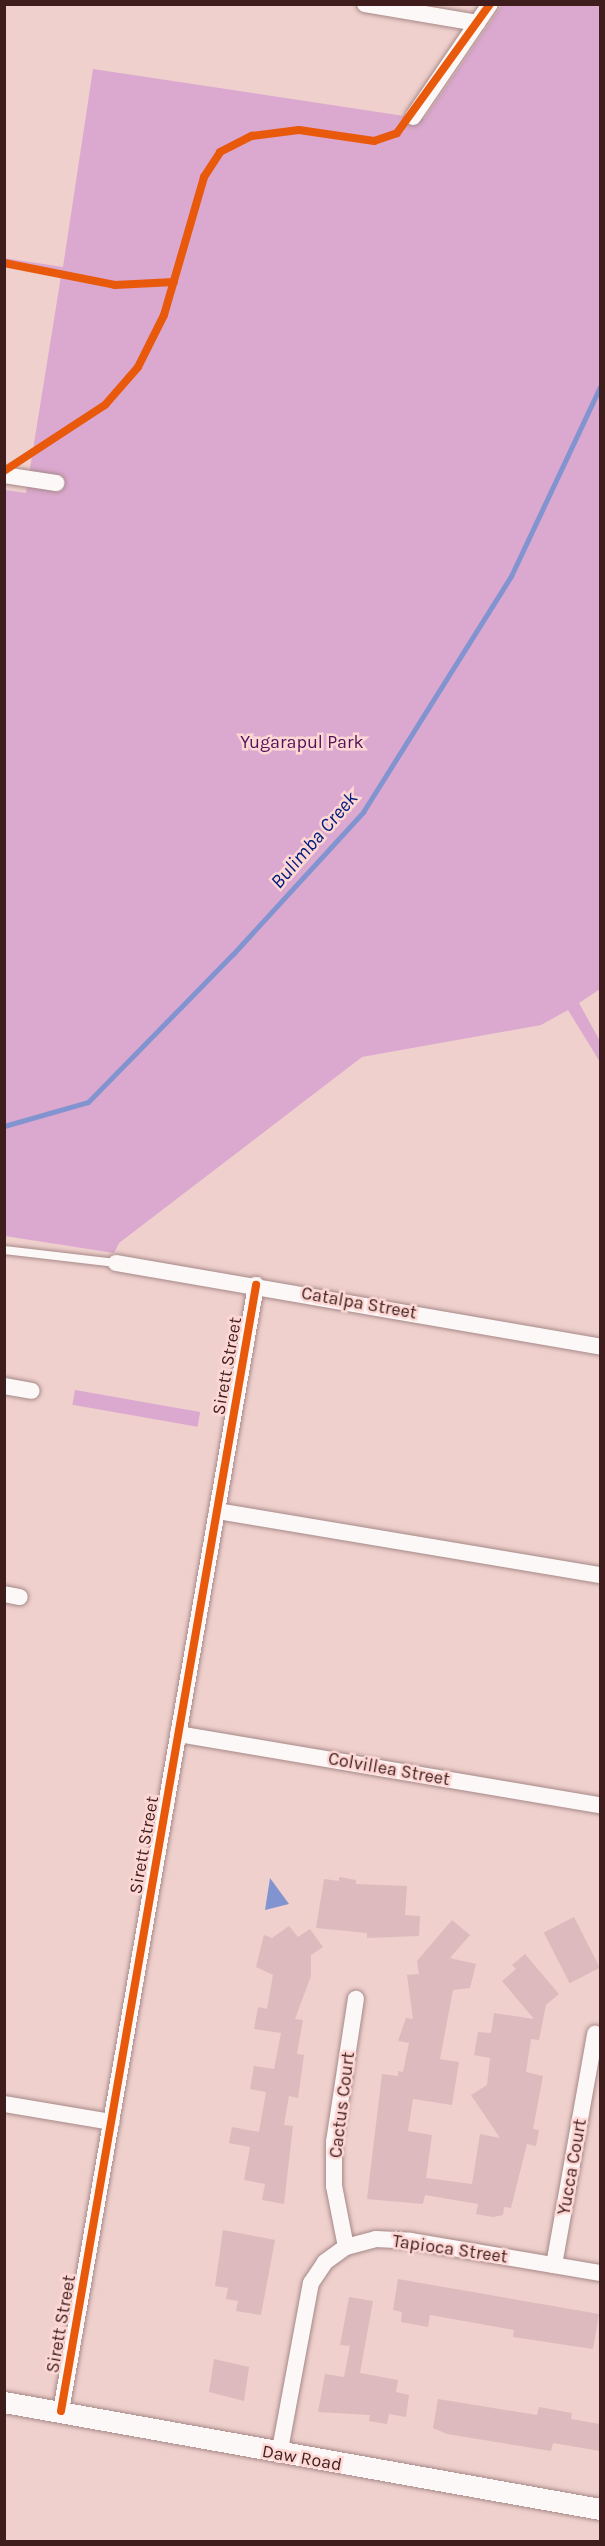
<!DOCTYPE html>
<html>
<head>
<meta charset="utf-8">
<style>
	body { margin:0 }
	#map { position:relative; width:605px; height:2546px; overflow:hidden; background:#efd0cd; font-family:Karla,sans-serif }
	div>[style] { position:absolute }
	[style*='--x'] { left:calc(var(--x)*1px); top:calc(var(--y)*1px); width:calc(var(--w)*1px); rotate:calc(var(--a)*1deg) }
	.green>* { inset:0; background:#dba8cf; transform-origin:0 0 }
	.water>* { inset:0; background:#8294cf }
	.stream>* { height:5px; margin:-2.5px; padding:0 2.5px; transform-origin:2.5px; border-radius:2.5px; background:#8294cf }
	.building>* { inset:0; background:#ddbabe; transform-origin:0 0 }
	.roads { filter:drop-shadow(0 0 2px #a68988) drop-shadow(0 0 2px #a68988) }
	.service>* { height:8px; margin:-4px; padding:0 4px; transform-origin:4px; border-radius:4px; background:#fdf8f8 }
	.minor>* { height:16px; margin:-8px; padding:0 8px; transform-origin:8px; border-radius:8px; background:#fdf8f8 }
	.tertiary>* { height:21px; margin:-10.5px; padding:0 10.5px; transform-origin:10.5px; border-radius:10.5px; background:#fdf8f8 }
	.cycleway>* { height:8px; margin:-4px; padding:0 4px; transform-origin:4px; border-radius:4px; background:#e8590c }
	span { translate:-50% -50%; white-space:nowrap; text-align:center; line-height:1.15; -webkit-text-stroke:5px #fdd7d4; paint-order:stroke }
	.park-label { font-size:18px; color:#53105a }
	.street-label { font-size:18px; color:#3f1d1c }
	.water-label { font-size:20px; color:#011b7f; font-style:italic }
	.frame { position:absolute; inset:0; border:6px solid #3f1d1c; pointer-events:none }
</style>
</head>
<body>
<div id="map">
	<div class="green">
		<div style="clip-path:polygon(502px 5px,600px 5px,600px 989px,579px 1003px,600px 1041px,600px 1062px,568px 1010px,541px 1025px,362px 1057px,119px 1243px,114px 1253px,5px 1236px,5px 490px,26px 493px,61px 276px,5px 267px,4px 258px,63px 267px,93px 69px,424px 119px)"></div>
		<div style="left:75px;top:1390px;width:127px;height:15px;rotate:10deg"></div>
	</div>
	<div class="water">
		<div style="clip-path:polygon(270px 1878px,289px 1904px,265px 1910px)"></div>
	</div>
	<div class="stream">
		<div style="--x:4;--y:1126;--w:87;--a:-15.9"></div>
		<div style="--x:88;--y:1102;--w:207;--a:-45.6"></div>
		<div style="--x:233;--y:954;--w:193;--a:-47.5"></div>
		<div style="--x:363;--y:812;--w:279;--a:-57.9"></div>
		<div style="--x:511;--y:576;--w:209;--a:-64.8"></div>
	</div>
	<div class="building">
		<div style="clip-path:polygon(339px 1877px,356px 1880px,356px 1884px,407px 1886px,405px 1915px,420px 1916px,419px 1936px,367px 1938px,367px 1933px,316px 1928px,324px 1879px,339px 1881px)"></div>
		<div style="left:574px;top:1917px;width:57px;height:34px;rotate:63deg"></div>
		<div style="clip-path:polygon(452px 1920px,470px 1935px,450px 1958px,476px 1964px,470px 1988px,453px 1990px,440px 2059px,459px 2062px,452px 2105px,413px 2099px,408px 2131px,432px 2135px,426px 2178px,472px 2184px,480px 2134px,500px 2138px,471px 2095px,487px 2085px,490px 2058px,474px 2055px,478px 2032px,491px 2033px,494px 2013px,534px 2019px,502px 1981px,516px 1969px,512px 1965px,525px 1954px,559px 1994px,546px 2005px,539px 2040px,531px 2039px,526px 2072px,543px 2076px,533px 2129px,539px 2130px,536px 2146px,527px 2144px,511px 2208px,504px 2207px,503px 2215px,493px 2217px,476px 2214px,478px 2204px,425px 2195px,423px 2204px,367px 2199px,382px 2074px,398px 2076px,398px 2071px,403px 2072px,409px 2043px,398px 2041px,406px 2018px,413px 2019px,407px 1975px,419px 1974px,417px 1961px)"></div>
		<div style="clip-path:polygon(289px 1926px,298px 1937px,310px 1929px,323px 1947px,311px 1955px,311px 1976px,295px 2019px,303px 2020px,297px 2054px,304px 2055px,298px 2098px,289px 2096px,284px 2125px,293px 2126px,284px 2204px,262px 2200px,265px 2184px,244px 2180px,250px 2147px,229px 2143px,232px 2127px,259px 2132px,266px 2092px,250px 2089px,254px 2066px,274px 2069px,281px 2033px,254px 2029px,258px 2007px,267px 2009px,273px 1975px,256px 1967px,264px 1935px,272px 1938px)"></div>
		<div style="clip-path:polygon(223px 2230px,275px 2240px,261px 2315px,236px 2311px,238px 2301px,226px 2299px,228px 2288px,215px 2286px)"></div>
		<div style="clip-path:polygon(398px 2279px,599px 2314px,593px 2349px,513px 2337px,514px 2330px,430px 2315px,428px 2327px,401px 2322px,402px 2312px,393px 2310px)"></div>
		<div style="clip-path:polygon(349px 2297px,373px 2301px,360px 2373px,398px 2380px,396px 2392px,409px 2395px,406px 2417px,389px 2414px,387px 2424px,369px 2421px,370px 2415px,318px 2412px,325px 2374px,344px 2377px,350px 2346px,340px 2345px)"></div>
		<div style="clip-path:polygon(214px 2359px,249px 2367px,244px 2401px,209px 2392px)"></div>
		<div style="clip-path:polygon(438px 2399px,537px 2415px,539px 2407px,572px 2413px,571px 2419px,600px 2424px,600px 2451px,553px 2443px,551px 2451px,447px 2434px,433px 2428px)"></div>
	</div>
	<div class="roads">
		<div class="service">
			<div style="--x:4;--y:1250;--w:113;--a:6.6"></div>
		</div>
		<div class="minor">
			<div style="--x:365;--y:4;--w:114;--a:9.6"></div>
			<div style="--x:413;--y:117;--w:137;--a:-55.7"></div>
			<div style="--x:4;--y:475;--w:53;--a:8.7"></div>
			<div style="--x:116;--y:1263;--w:491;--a:9.8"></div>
			<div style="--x:4;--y:1386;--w:28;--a:10"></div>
			<div style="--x:217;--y:1511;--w:388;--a:9.5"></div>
			<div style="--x:4;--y:1594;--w:16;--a:11"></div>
			<div style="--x:178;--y:1734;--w:428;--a:9.6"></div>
			<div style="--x:4;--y:2104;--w:109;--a:9.5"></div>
			<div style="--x:346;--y:2247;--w:62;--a:-101.1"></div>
			<div style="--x:334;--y:2186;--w:44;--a:-90"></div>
			<div style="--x:334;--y:2142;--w:145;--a:-81.3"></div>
			<div style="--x:554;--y:2265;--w:235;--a:-79.9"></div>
			<div style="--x:61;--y:2411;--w:1143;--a:-80.17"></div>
			<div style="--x:279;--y:2455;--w:175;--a:-79.5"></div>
			<div style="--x:311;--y:2283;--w:25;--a:-56"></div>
			<div style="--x:325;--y:2262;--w:26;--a:-36"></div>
			<div style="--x:346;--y:2247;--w:31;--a:-15"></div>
			<div style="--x:376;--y:2239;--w:35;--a:3"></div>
			<div style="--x:411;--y:2241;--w:192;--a:9.6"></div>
		</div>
		<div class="tertiary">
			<div style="--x:4;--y:2402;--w:606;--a:10.18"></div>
		</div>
	</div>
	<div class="cycleway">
		<div style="--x:4;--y:263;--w:113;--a:11.2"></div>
		<div style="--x:115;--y:285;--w:59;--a:-2.9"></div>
		<div style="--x:4;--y:471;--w:121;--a:-33.2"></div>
		<div style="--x:105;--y:405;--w:50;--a:-49"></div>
		<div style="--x:138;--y:367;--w:58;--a:-63.4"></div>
		<div style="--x:164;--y:315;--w:144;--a:-73.8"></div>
		<div style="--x:204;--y:177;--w:30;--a:-57"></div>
		<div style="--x:220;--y:152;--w:36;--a:-27"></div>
		<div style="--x:252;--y:136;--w:47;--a:-7.3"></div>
		<div style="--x:299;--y:130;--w:76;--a:8.3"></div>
		<div style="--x:374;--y:141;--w:24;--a:-19"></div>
		<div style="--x:397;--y:133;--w:159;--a:-54.2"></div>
		<div style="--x:61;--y:2411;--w:1143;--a:-80.17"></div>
	</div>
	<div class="park-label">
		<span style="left:302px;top:742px">Yugarapul Park</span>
	</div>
	<div class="street-label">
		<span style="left:359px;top:1303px;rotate:10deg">Catalpa Street</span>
		<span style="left:227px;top:1366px;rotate:-80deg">Sirett Street</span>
		<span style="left:389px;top:1769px;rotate:10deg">Colvillea Street</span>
		<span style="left:144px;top:1845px;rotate:-80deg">Sirett Street</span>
		<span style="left:342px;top:2105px;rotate:-83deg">Cactus Court</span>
		<span style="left:572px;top:2167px;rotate:-80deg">Yucca Court</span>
		<span style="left:450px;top:2249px;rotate:8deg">Tapioca Street</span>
		<span style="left:61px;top:2324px;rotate:-80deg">Sirett Street</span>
		<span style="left:302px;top:2458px;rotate:10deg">Daw Road</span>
	</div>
	<div class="water-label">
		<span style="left:314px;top:840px;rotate:-49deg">Bulimba Creek</span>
	</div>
	<div class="frame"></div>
</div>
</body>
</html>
